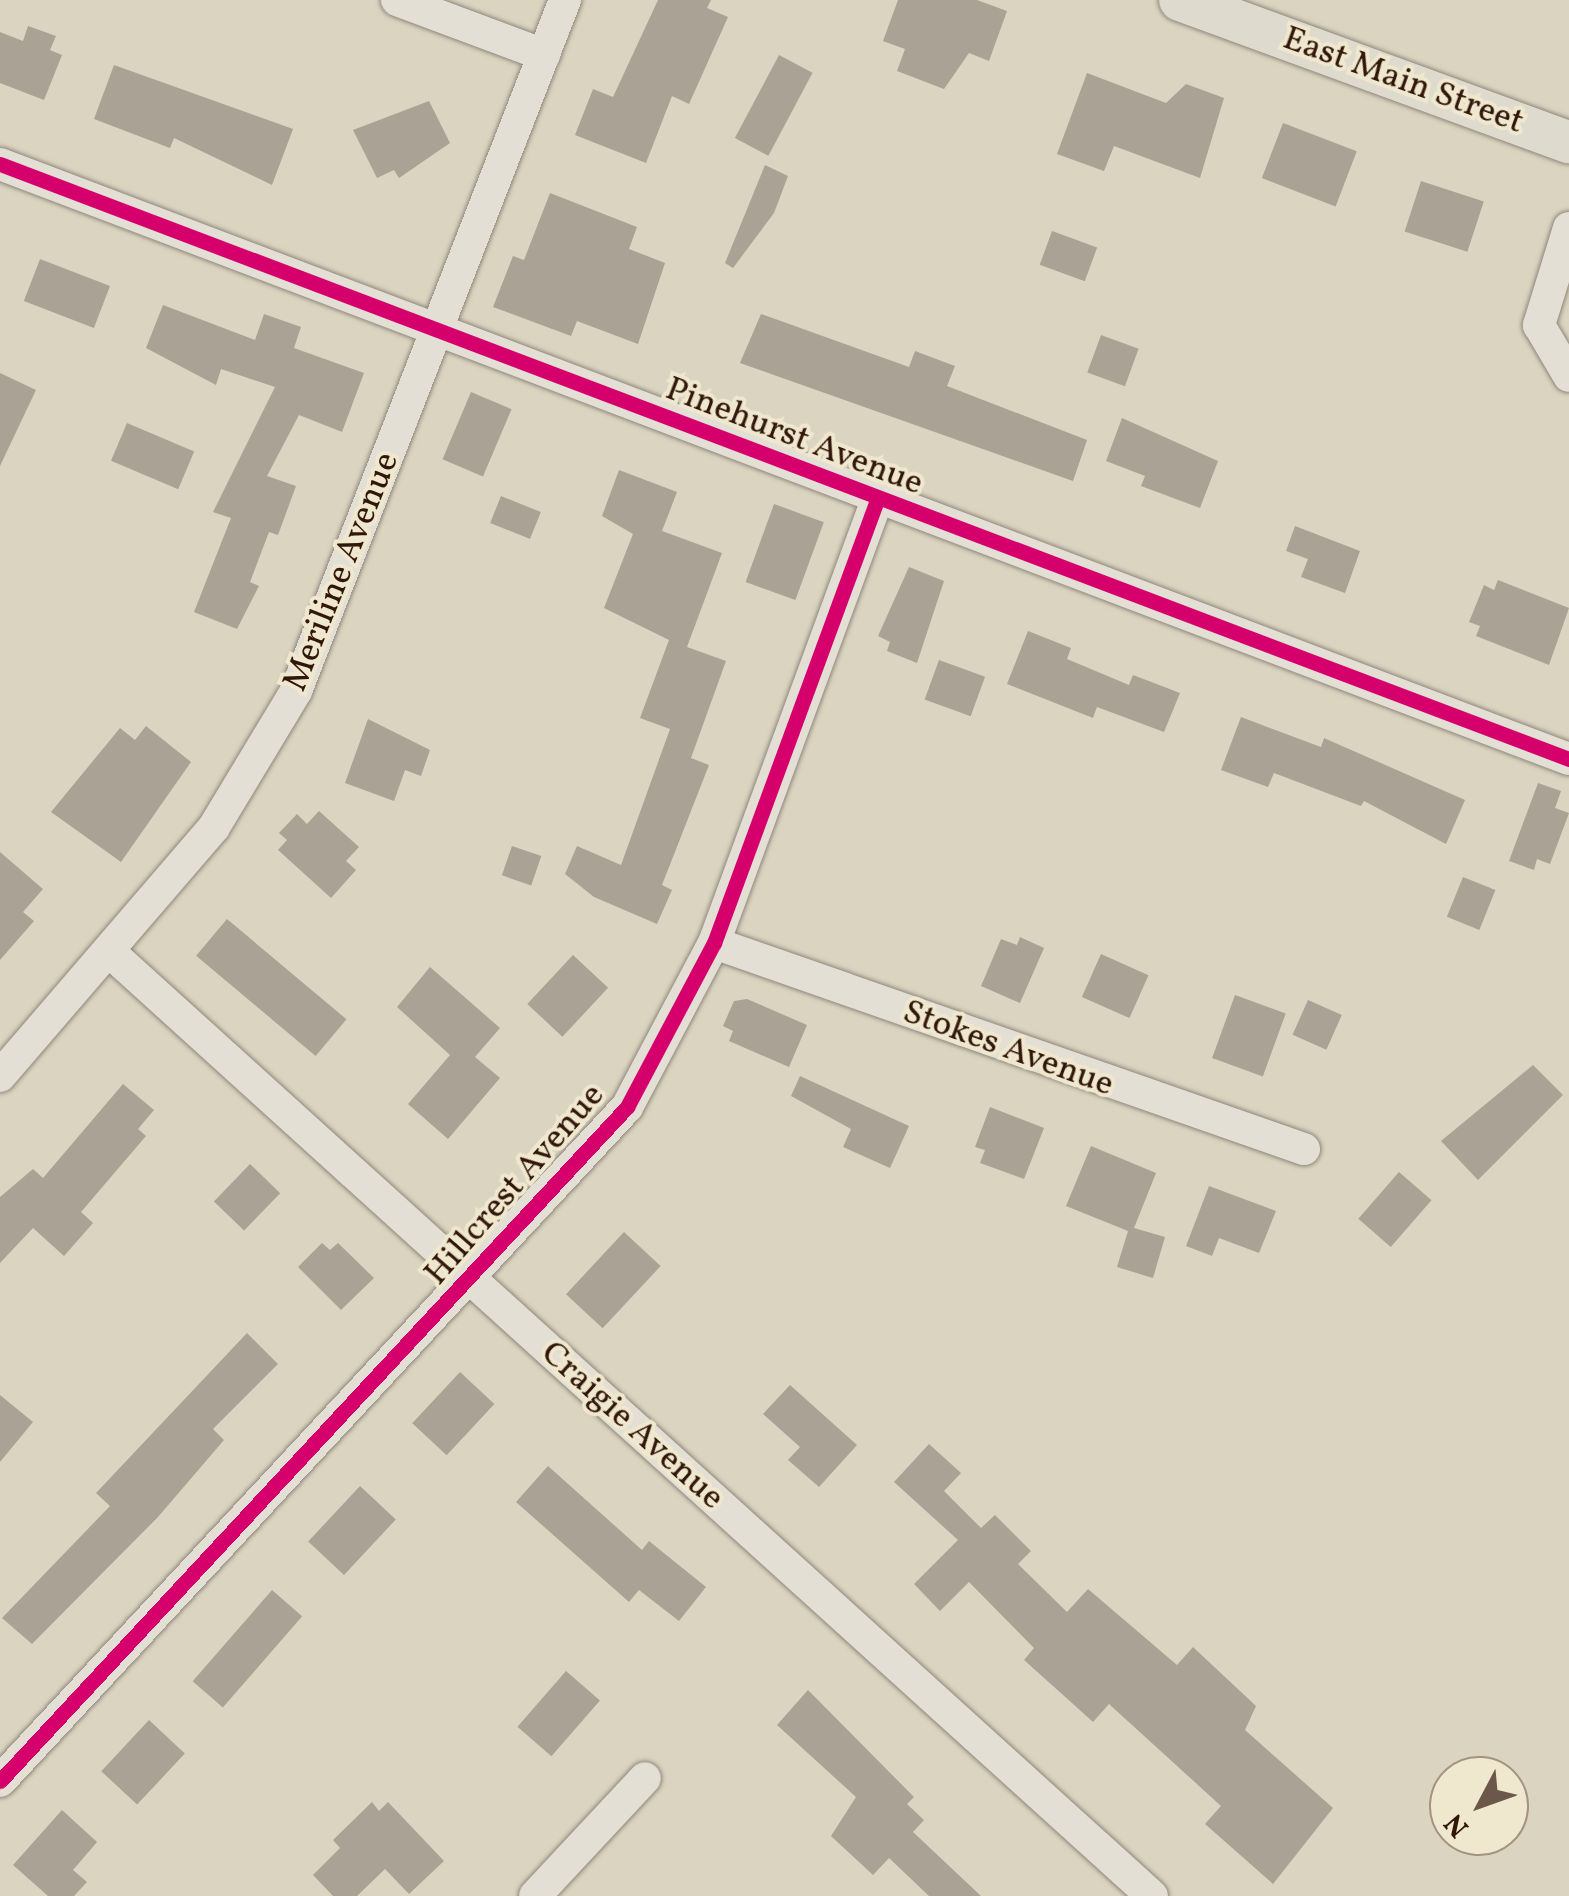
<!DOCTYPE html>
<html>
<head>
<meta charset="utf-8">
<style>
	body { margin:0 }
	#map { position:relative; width:1569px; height:1896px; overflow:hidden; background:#dbd4c0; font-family:Vollkorn,serif }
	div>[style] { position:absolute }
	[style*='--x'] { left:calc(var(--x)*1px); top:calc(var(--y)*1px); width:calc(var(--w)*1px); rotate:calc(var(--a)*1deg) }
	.building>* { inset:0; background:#aaa295; transform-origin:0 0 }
	.roads { filter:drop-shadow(0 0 2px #8f877b) drop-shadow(0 0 2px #8f877b) }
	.minor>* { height:32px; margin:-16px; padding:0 16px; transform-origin:16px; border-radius:16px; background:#e3dfd5 }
	.major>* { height:42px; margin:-21px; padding:0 21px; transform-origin:21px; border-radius:21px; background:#dedbce }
	.cycleway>* { height:15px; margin:-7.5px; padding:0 7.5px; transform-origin:7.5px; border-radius:7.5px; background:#d6006c }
	span { translate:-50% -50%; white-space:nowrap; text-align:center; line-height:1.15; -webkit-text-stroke:8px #efe7ce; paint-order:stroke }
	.street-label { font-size:35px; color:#31160a }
	.north { position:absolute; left:1429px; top:1756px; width:100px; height:100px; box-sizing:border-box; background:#efe7ce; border:2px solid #a39380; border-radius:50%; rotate:229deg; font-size:28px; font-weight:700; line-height:40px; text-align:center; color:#31160a }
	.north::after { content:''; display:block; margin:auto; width:35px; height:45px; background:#6c584a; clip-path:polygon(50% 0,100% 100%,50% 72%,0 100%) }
</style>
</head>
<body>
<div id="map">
	<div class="building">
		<div style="clip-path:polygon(658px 0,711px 0,707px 8px,728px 17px,689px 104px,672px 96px,646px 163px,575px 135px,593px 89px,613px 97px)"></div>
		<div style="clip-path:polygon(898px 0,977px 0,1007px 11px,989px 61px,969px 53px,944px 89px,897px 71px,905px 49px,883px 41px)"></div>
		<div style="clip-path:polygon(28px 26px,56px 36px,50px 50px,62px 55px,44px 100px,0 83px,0 32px,23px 41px)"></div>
		<div style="left:779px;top:55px;width:38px;height:94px;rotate:28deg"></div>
		<div style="clip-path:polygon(114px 65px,293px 129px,272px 185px,174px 138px,170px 148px,94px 119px)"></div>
		<div style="clip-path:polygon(1087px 73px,1166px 103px,1186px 84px,1224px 98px,1200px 178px,1114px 146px,1104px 171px,1057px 154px)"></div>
		<div style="clip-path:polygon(429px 101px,450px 143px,399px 178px,394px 170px,377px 178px,353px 130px)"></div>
		<div style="left:1283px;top:123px;width:79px;height:59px;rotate:21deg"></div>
		<div style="clip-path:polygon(765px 165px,788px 176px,774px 213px,733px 268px,725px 263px)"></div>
		<div style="left:1421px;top:181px;width:66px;height:53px;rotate:18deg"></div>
		<div style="clip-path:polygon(550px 193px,637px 227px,629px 249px,665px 263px,638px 344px,577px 321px,571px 336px,493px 307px,513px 256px,524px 260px)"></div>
		<div style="left:1052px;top:231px;width:48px;height:36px;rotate:20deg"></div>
		<div style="left:40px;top:259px;width:75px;height:45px;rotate:21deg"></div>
		<div style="clip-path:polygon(163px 305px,255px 340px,264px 314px,301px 327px,294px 348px,364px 373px,342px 432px,299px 415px,267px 476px,296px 486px,278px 535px,269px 532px,250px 582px,259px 586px,237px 629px,194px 612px,231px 518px,213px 512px,275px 387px,221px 369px,216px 385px,146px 348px)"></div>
		<div style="clip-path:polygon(761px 314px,909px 367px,915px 351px,955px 366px,947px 386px,1087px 440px,1073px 481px,740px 363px)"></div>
		<div style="left:1101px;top:335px;width:40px;height:40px;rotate:20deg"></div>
		<div style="clip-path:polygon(0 373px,36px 390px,0 466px)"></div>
		<div style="left:471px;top:392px;width:44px;height:73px;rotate:23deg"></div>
		<div style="clip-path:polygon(1122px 418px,1218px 461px,1200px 508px,1141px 486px,1145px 476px,1106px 461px)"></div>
		<div style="left:127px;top:423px;width:73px;height:41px;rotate:23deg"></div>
		<div style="clip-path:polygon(619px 470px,677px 492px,662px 531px,722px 553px,687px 647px,726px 661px,691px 758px,709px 765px,662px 885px,672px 890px,657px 924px,594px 897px,565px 874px,577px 846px,621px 865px,670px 729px,640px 718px,669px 640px,604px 608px,633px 534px,602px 516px)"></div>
		<div style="left:501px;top:496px;width:43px;height:29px;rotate:22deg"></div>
		<div style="left:774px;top:504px;width:53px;height:83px;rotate:20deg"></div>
		<div style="clip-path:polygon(1295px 526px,1360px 551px,1345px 593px,1301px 577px,1308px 559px,1286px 551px)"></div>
		<div style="clip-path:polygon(909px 567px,944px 581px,917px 663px,887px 651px,890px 642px,878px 636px)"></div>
		<div style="clip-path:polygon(1498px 580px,1569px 608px,1549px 665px,1476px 636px,1480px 626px,1469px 622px,1484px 585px,1494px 590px)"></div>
		<div style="clip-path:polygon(1028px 631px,1071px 648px,1067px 659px,1129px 685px,1133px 675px,1180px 693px,1164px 732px,1097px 707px,1093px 718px,1007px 684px)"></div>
		<div style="left:939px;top:660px;width:49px;height:42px;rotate:20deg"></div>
		<div style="clip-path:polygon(1241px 717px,1321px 747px,1324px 738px,1465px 800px,1446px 844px,1364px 801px,1361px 806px,1274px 773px,1268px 787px,1221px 770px)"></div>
		<div style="clip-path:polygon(368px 719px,430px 750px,421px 776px,405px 770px,394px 801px,345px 783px)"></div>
		<div style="clip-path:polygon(146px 726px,191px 762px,121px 862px,51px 812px,120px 728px,135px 740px)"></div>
		<div style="clip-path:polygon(1538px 783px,1561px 791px,1555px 808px,1569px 813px,1550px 864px,1537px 859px,1534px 870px,1509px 861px)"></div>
		<div style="clip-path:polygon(319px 811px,359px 847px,346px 861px,356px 870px,331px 898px,278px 850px,287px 840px,279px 833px,297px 814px,307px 824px)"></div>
		<div style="left:512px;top:846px;width:31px;height:31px;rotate:19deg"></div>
		<div style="clip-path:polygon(0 852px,43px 889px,23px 912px,34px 921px,0 960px)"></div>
		<div style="left:1463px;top:877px;width:35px;height:43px;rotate:22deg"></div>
		<div style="left:227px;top:919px;width:156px;height:48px;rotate:40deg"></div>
		<div style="clip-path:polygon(1020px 937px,1044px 948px,1020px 1003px,981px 986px,1001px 939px,1017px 945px)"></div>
		<div style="left:1101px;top:954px;width:52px;height:47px;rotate:24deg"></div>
		<div style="left:573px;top:955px;width:48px;height:67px;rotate:43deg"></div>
		<div style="clip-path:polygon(430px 967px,500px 1028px,475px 1057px,500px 1078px,448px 1139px,408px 1104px,450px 1055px,397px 1007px)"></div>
		<div style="left:1235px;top:995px;width:54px;height:67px;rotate:20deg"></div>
		<div style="clip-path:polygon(747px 999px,807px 1025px,789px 1067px,729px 1041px,733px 1031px,723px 1026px,734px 1001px)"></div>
		<div style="left:1308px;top:1000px;width:37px;height:38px;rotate:24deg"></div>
		<div style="clip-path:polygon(1533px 1065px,1563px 1095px,1478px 1180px,1441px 1141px)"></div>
		<div style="clip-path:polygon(800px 1076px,909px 1126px,890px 1168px,843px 1147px,851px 1129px,791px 1096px)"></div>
		<div style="clip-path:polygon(123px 1084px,154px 1110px,138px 1129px,146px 1136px,81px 1212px,93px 1223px,64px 1256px,33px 1228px,0 1263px,0 1197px,33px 1169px,43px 1178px)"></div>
		<div style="clip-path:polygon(990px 1107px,1044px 1128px,1024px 1179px,980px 1163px,985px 1150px,975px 1147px)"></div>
		<div style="clip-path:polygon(1091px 1146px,1156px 1173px,1134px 1228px,1165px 1237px,1153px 1278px,1117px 1267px,1128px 1231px,1066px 1206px)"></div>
		<div style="left:250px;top:1164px;width:42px;height:52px;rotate:44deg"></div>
		<div style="left:1399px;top:1172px;width:43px;height:62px;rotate:41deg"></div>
		<div style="clip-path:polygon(1209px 1186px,1276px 1211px,1259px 1253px,1219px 1238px,1212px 1256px,1186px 1246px)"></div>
		<div style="left:624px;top:1232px;width:50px;height:85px;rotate:43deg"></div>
		<div style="clip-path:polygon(322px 1243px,330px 1250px,338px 1243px,374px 1278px,341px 1310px,298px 1267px)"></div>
		<div style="clip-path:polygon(247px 1333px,278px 1364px,213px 1429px,224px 1440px,158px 1517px,32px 1644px,2px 1618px,110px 1506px,96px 1493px)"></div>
		<div style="left:460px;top:1372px;width:47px;height:70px;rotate:43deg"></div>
		<div style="clip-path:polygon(790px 1385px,857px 1445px,819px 1487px,788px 1460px,800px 1447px,763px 1414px)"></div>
		<div style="clip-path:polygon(0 1395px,33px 1422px,0 1462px)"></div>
		<div style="clip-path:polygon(929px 1444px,961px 1473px,944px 1491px,981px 1528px,995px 1515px,1031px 1551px,1018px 1564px,1067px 1612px,1088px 1589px,1177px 1665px,1193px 1647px,1256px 1706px,1245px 1730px,1333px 1808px,1273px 1884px,1205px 1824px,1221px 1806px,1109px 1704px,1093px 1722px,1072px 1703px,1024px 1660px,1034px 1648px,969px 1582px,940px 1611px,914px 1584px,958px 1540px,894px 1482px)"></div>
		<div style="clip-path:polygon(548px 1466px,642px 1550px,649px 1541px,706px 1587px,679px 1621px,639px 1590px,629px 1602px,516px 1502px)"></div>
		<div style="left:360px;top:1486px;width:49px;height:76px;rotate:43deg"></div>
		<div style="left:272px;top:1590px;width:40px;height:121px;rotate:41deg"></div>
		<div style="left:566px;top:1671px;width:45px;height:74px;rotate:41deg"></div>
		<div style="clip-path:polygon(808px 1690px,914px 1797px,907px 1804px,924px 1820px,913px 1832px,981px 1896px,929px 1896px,889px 1858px,873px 1875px,831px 1836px,856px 1797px,777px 1725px)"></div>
		<div style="left:149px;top:1720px;width:49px;height:70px;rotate:43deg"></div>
		<div style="clip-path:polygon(372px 1802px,379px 1811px,388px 1802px,444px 1861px,409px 1894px,385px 1869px,357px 1896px,333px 1896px,313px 1875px,340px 1848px,333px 1840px)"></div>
		<div style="clip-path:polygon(62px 1810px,97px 1842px,73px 1870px,87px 1882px,74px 1896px,48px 1896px,13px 1865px)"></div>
	</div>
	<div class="roads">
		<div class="minor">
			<div style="--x:397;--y:0;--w:157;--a:20.5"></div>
			<div style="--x:0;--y:164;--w:1678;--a:20.77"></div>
			<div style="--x:1569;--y:228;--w:102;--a:107.2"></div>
			<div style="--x:1539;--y:325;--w:59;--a:59.5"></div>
			<div style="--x:714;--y:943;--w:625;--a:19.25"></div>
			<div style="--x:112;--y:954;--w:1403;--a:42.17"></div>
			<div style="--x:0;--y:1076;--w:328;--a:-49.3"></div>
			<div style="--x:214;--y:827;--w:159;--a:-58.9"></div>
			<div style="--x:296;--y:691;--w:742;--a:-68.73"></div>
			<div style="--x:0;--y:1781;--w:921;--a:-47.07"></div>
			<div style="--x:627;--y:1107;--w:186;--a:-62.1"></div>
			<div style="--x:714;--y:943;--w:470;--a:-69.8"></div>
			<div style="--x:535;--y:1896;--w:161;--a:-47"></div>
		</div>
		<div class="major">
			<div style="--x:1180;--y:0;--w:414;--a:20.1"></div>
		</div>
	</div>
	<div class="cycleway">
		<div style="--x:0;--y:164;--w:1678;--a:20.77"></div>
		<div style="--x:0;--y:1781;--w:921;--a:-47.07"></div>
		<div style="--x:627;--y:1107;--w:186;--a:-62.1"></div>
		<div style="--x:714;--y:943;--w:470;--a:-69.8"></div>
	</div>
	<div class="street-label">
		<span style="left:1403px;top:81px;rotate:20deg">East Main Street</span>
		<span style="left:794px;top:437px;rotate:21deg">Pinehurst Avenue</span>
		<span style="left:342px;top:572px;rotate:-68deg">Meriline Avenue</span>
		<span style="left:1008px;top:1049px;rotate:20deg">Stokes Avenue</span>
		<span style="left:515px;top:1185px;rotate:-49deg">Hillcrest Avenue</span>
		<span style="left:632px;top:1426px;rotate:42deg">Craigie Avenue</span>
	</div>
	<div class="north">N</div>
</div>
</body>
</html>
